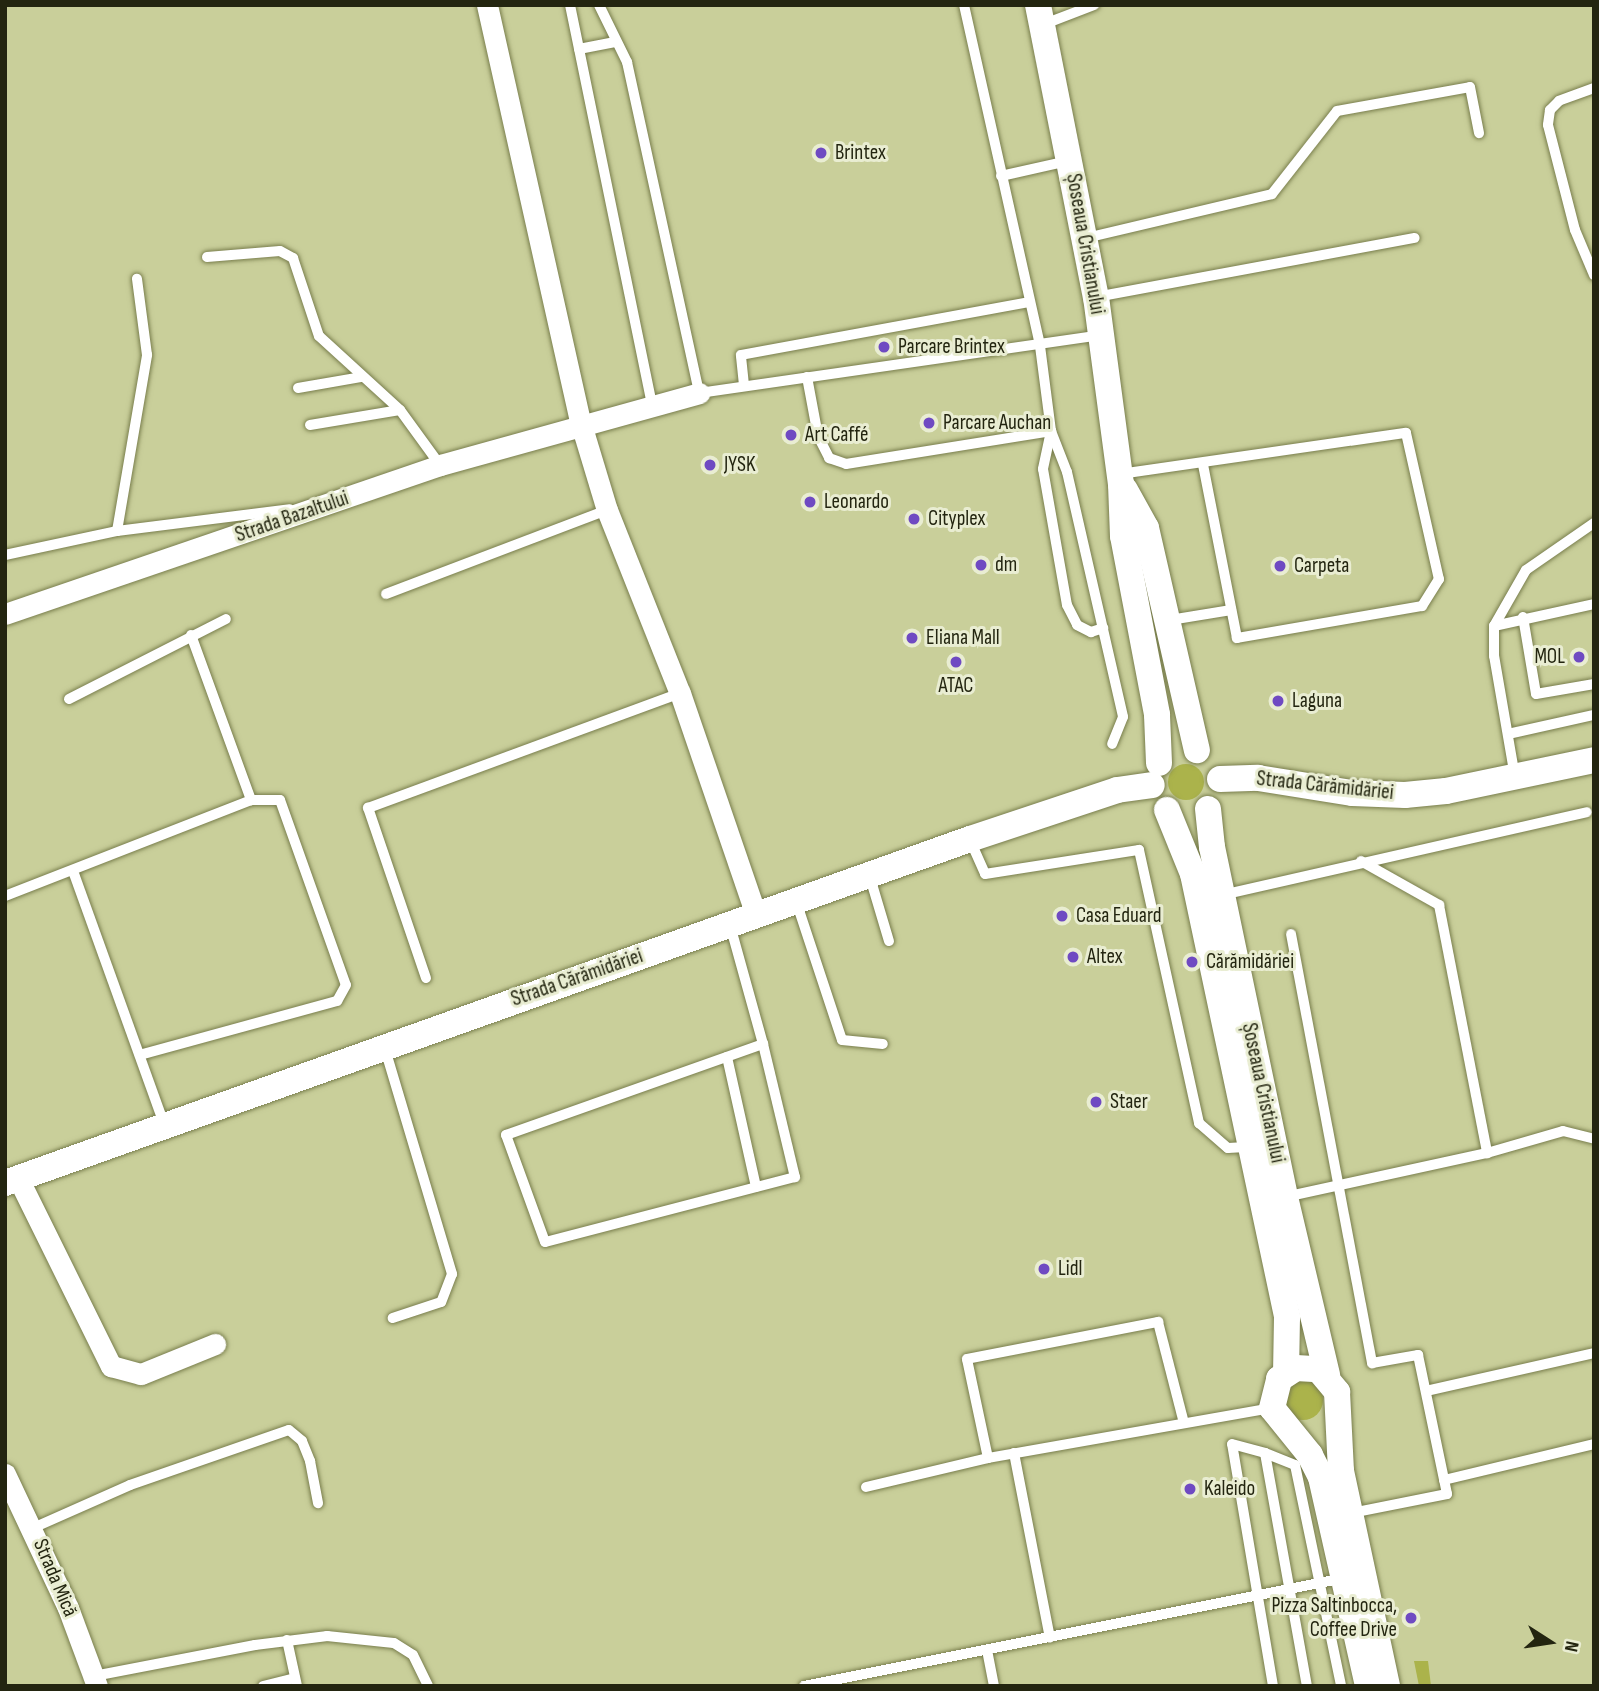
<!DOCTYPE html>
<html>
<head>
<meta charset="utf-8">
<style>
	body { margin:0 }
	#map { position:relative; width:1599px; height:1691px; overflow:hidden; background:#c9cf9a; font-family:"Sofia Sans Condensed",sans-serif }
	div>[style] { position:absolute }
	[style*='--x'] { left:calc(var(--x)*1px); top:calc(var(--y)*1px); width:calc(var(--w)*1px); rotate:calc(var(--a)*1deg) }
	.green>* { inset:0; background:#abb34b }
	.round { border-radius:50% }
	.roads { filter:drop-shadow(0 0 2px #797e4d) drop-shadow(0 0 2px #797e4d) }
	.service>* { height:10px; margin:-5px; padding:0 5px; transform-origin:5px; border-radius:5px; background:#fff }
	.minor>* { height:21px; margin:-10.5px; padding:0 10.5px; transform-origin:10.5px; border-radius:10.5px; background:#fff }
	.tertiary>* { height:26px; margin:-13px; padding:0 13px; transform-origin:13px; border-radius:13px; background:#fff }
	.dots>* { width:19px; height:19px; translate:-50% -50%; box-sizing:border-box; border:4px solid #e9edd2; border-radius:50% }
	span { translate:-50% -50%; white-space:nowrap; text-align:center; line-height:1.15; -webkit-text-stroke:6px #e9edd2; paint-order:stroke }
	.poi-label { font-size:21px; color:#232510 }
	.left { translate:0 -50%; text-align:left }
	.right { translate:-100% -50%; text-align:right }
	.street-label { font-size:21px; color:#232510 }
	.frame { position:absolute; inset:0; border:7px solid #232510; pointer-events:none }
	.north { position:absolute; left:1515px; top:1607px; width:70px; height:70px; -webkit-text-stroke:5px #e9edd2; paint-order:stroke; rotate:102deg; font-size:19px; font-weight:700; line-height:28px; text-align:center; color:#232510 }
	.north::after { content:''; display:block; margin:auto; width:24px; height:32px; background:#232510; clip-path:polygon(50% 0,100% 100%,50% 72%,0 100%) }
</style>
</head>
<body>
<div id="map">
	<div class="green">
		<div class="round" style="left:1168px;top:764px;width:36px;height:36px"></div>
		<div class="round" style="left:1283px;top:1380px;width:40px;height:40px"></div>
		<div style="clip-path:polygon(1414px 1661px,1428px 1661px,1431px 1686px,1419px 1686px)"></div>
	</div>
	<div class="roads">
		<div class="service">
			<div style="--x:570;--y:5;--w:407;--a:78.4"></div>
			<div style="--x:599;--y:5;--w:64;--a:63.8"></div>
			<div style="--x:627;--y:62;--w:339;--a:77.7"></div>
			<div style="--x:699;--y:393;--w:406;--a:-8.2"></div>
			<div style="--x:964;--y:5;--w:349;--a:77.4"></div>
			<div style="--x:1040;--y:346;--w:86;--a:82.6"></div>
			<div style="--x:1051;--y:431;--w:44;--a:68.7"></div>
			<div style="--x:1067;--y:472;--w:251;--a:77.1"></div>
			<div style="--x:1123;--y:717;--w:29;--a:112"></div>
			<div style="--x:1042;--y:25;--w:56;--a:-21"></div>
			<div style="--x:579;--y:49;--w:38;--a:-11"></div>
			<div style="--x:1594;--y:88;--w:37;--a:160"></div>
			<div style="--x:1559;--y:101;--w:13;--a:135"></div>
			<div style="--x:1550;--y:110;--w:15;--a:98"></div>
			<div style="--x:1548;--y:125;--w:108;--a:75.6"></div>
			<div style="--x:1575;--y:230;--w:49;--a:67.1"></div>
			<div style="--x:1001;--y:176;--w:69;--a:-12.6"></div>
			<div style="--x:1086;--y:238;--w:191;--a:-13.3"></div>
			<div style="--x:1272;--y:194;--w:105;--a:-51.9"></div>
			<div style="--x:1337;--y:111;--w:135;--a:-10.2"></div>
			<div style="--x:1470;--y:87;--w:47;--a:78.9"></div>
			<div style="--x:207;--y:257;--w:73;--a:-4.7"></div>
			<div style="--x:280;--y:251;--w:15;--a:28"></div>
			<div style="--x:293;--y:258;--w:82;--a:71.6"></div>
			<div style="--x:319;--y:336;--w:110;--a:42.4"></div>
			<div style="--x:400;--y:410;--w:68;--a:54"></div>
			<div style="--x:1096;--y:297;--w:324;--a:-10.5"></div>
			<div style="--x:807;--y:377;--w:60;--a:79.4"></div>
			<div style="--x:818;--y:436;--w:25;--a:63"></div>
			<div style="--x:829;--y:458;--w:18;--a:19"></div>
			<div style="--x:846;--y:464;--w:208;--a:-9.1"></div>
			<div style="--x:1051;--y:431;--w:39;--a:102"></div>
			<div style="--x:1043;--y:469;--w:138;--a:80"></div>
			<div style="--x:1067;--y:605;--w:22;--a:63"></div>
			<div style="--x:1077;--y:625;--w:16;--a:27"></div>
			<div style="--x:1091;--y:632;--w:13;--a:-18"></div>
			<div style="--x:744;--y:385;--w:30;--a:-96"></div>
			<div style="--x:741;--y:355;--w:293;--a:-10.4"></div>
			<div style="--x:298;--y:388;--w:65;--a:-9.8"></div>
			<div style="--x:310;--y:425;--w:91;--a:-9.5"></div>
			<div style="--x:1120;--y:474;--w:289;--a:-8.2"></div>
			<div style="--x:1406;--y:433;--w:150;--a:77.3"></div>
			<div style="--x:1439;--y:579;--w:32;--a:122"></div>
			<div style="--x:1422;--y:606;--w:188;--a:170.2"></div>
			<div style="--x:1237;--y:638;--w:177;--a:-101.1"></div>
			<div style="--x:117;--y:531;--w:179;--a:-80.3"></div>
			<div style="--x:147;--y:355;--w:77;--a:-97.5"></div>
			<div style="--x:5;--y:555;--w:115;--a:-12.1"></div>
			<div style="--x:117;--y:531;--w:174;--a:-7.2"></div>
			<div style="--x:386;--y:594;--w:236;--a:-20.8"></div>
			<div style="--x:1523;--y:617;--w:78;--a:80.4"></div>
			<div style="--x:1536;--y:694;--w:59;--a:-9.8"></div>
			<div style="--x:1170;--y:620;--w:62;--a:-9.3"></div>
			<div style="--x:1494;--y:626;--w:102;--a:-12.4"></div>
			<div style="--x:191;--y:635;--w:176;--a:70"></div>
			<div style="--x:69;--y:699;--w:176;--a:-27"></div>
			<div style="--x:1508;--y:734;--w:88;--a:-12.5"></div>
			<div style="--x:1515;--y:777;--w:123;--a:-99.8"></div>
			<div style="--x:1494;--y:656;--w:30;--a:-90"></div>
			<div style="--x:1494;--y:626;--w:64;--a:-60.3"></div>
			<div style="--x:1526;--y:570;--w:83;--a:-34.7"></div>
			<div style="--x:970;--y:840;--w:37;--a:66"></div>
			<div style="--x:985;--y:874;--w:156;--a:-8.9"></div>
			<div style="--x:1139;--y:850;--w:280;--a:77.6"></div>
			<div style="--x:1199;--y:1123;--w:38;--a:41"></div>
			<div style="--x:1228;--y:1148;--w:22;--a:-3"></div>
			<div style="--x:1361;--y:861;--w:90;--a:29.4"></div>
			<div style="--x:1439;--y:905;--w:253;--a:79"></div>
			<div style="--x:73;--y:871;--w:269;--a:70.2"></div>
			<div style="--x:869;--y:874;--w:70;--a:73.4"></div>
			<div style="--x:1222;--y:895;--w:374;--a:-12.8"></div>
			<div style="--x:5;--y:896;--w:264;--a:-21.3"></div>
			<div style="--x:251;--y:800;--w:29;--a:0"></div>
			<div style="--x:280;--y:800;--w:196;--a:70.4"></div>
			<div style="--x:346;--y:985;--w:18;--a:119"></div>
			<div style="--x:337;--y:1001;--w:204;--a:164.7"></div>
			<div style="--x:796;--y:901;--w:146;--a:71.7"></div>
			<div style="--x:842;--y:1040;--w:41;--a:5.6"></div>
			<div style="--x:730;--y:925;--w:123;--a:74.5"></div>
			<div style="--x:763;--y:1044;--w:137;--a:76.5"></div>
			<div style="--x:795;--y:1177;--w:258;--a:165.4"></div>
			<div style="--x:545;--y:1242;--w:114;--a:-110"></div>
			<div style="--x:506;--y:1135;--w:273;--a:-19.5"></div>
			<div style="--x:1291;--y:934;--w:437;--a:79.3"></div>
			<div style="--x:1372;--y:1363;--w:47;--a:-9.9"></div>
			<div style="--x:1418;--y:1355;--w:142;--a:78.2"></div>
			<div style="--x:1447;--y:1494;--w:98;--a:168.8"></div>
			<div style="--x:426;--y:978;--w:180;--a:-108.8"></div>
			<div style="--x:368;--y:808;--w:333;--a:-20.2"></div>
			<div style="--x:385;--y:1049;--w:235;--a:73.4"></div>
			<div style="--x:452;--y:1274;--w:30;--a:111"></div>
			<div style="--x:441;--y:1302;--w:51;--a:161.6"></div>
			<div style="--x:727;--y:1057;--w:133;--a:77.4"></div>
			<div style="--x:1285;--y:1197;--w:207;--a:-12.3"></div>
			<div style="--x:1487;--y:1153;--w:79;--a:-16.1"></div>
			<div style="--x:1563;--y:1131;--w:32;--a:14"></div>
			<div style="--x:1426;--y:1391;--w:172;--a:-12.7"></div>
			<div style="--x:1014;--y:1453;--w:188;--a:79"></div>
			<div style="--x:1265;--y:1453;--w:32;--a:22"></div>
			<div style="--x:1295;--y:1465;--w:226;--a:78.2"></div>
			<div style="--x:988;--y:1458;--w:101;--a:-102"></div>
			<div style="--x:967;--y:1359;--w:195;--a:-11"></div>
			<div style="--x:1158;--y:1322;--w:104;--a:75.6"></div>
			<div style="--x:1444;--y:1480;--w:154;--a:-13.5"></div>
			<div style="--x:866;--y:1487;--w:125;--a:-13.4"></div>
			<div style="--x:988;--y:1458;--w:288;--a:-10"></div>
			<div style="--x:33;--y:1528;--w:106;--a:-23.9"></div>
			<div style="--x:130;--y:1485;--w:168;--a:-19.1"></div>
			<div style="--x:289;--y:1430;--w:17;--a:40"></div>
			<div style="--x:302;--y:1441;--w:22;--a:68"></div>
			<div style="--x:310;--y:1461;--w:43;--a:79.2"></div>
			<div style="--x:287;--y:1640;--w:47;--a:77.7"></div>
			<div style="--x:987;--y:1650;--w:37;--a:79"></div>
			<div style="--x:94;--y:1676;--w:164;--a:-10.9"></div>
			<div style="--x:255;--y:1645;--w:73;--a:-7.1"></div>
			<div style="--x:327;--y:1636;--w:67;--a:6"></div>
			<div style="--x:394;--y:1643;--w:22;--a:32"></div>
			<div style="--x:413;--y:1655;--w:34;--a:64"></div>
			<div style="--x:263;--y:1686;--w:33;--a:-14"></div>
			<div style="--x:804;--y:1686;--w:551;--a:-11.31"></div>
			<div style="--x:1273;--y:1686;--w:245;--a:-99.6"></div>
			<div style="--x:1232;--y:1444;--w:34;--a:15"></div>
			<div style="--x:1265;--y:1453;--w:237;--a:79.8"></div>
		</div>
		<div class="minor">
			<div style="--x:487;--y:5;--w:429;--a:77.4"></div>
			<div style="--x:581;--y:424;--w:90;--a:73.2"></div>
			<div style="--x:607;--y:510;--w:197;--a:68.3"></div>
			<div style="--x:680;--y:693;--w:235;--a:71.1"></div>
			<div style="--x:5;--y:614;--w:460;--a:-18.9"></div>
			<div style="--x:440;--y:465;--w:269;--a:-15.5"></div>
			<div style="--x:18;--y:1178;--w:210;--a:63.7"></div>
			<div style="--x:111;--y:1366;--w:31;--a:15"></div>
			<div style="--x:141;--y:1374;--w:80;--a:-22.1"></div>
			<div style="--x:5;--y:1474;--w:148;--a:64.8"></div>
			<div style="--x:68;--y:1608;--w:83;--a:69.6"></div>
		</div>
		<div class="tertiary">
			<div style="--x:1038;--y:5;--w:298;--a:78.8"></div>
			<div style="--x:1096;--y:297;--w:189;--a:82.4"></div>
			<div style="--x:1121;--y:484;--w:52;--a:87.8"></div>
			<div style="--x:1123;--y:536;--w:182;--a:79.2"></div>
			<div style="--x:1157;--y:715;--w:48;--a:87.6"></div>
			<div style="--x:1125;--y:490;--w:43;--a:61.1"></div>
			<div style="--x:1146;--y:528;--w:228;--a:77.1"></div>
			<div style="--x:1220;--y:779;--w:38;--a:-2"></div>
			<div style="--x:1258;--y:778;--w:95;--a:9.1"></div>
			<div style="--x:1352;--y:793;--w:53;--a:2.2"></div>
			<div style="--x:1405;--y:795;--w:41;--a:-5.6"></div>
			<div style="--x:1446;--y:791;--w:151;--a:-11.8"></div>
			<div style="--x:1208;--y:809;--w:38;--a:84"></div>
			<div style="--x:1212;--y:847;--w:358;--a:78.2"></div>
			<div style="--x:1285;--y:1197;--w:183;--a:76.7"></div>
			<div style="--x:1167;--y:810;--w:69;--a:67.9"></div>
			<div style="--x:1193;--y:874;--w:453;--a:78"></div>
			<div style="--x:1287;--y:1317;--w:55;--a:91"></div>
			<div style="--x:5;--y:1183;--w:1024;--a:-19.62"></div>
			<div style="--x:970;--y:839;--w:155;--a:-18.4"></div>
			<div style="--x:1117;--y:790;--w:35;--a:-8"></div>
			<div style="--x:1368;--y:1686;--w:214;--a:-102.7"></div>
			<div style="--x:1321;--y:1477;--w:25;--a:-117"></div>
			<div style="--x:1310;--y:1455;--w:60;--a:-129"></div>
			<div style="--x:1272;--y:1408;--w:30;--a:-76"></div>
			<div style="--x:1279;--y:1379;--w:20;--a:-33"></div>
			<div style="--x:1296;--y:1368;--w:22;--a:3"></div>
			<div style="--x:1318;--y:1369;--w:30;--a:50"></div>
			<div style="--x:1337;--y:1392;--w:79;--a:87.1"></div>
			<div style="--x:1341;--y:1471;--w:220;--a:77.9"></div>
		</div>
	</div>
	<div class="dots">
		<div style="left:821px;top:153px;background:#6f4ac2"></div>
		<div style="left:884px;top:347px;background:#6f4ac2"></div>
		<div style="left:929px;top:423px;background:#6f4ac2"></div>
		<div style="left:791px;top:435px;background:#6f4ac2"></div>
		<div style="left:710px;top:465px;background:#6f4ac2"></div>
		<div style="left:810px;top:502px;background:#6f4ac2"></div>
		<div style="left:914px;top:519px;background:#6f4ac2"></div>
		<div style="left:981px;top:565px;background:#6f4ac2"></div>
		<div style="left:1280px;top:566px;background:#6f4ac2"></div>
		<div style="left:912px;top:638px;background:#6f4ac2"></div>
		<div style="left:1579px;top:657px;background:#6f4ac2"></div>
		<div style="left:956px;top:662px;background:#6f4ac2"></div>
		<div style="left:1278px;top:701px;background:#6f4ac2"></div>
		<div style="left:1062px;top:916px;background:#6f4ac2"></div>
		<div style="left:1073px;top:957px;background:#6f4ac2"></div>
		<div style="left:1192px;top:962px;background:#6f4ac2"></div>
		<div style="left:1096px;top:1102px;background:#6f4ac2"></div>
		<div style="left:1044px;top:1269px;background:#6f4ac2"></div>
		<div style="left:1190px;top:1489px;background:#6f4ac2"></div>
		<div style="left:1411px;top:1618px;background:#6f4ac2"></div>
	</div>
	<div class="poi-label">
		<span class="left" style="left:835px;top:153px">Brintex</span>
		<span class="left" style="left:898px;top:347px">Parcare Brintex</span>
		<span class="left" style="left:943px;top:423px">Parcare Auchan</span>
		<span class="left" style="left:805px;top:435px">Art Caffé</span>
		<span class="left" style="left:724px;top:465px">JYSK</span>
		<span class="left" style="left:824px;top:502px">Leonardo</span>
		<span class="left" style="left:928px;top:519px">Cityplex</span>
		<span class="left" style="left:995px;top:565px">dm</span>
		<span class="left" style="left:1294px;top:566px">Carpeta</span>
		<span class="left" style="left:926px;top:638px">Eliana Mall</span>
		<span class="right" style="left:1565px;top:657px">MOL</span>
		<span style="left:956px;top:686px">ATAC</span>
		<span class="left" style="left:1292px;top:701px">Laguna</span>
		<span class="left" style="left:1076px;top:916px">Casa Eduard</span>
		<span class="left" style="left:1087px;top:957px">Altex</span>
		<span class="left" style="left:1206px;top:962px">Cărămidăriei</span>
		<span class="left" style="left:1110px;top:1102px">Staer</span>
		<span class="left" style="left:1058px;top:1269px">Lidl</span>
		<span class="left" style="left:1204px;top:1489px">Kaleido</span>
		<span class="right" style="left:1397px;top:1618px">Pizza Saltinbocca,<br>Coffee Drive</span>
	</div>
	<div class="street-label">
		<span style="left:1085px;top:244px;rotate:80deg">Șoseaua Cristianului</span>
		<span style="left:292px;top:517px;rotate:-19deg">Strada Bazaltului</span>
		<span style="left:1325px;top:786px;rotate:6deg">Strada Cărămidăriei</span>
		<span style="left:577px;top:978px;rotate:-19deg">Strada Cărămidăriei</span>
		<span style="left:1263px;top:1093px;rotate:78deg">Șoseaua Cristianului</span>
		<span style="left:55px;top:1578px;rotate:67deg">Strada Mică</span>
	</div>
	<div class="frame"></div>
	<div class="north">N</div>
</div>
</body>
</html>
